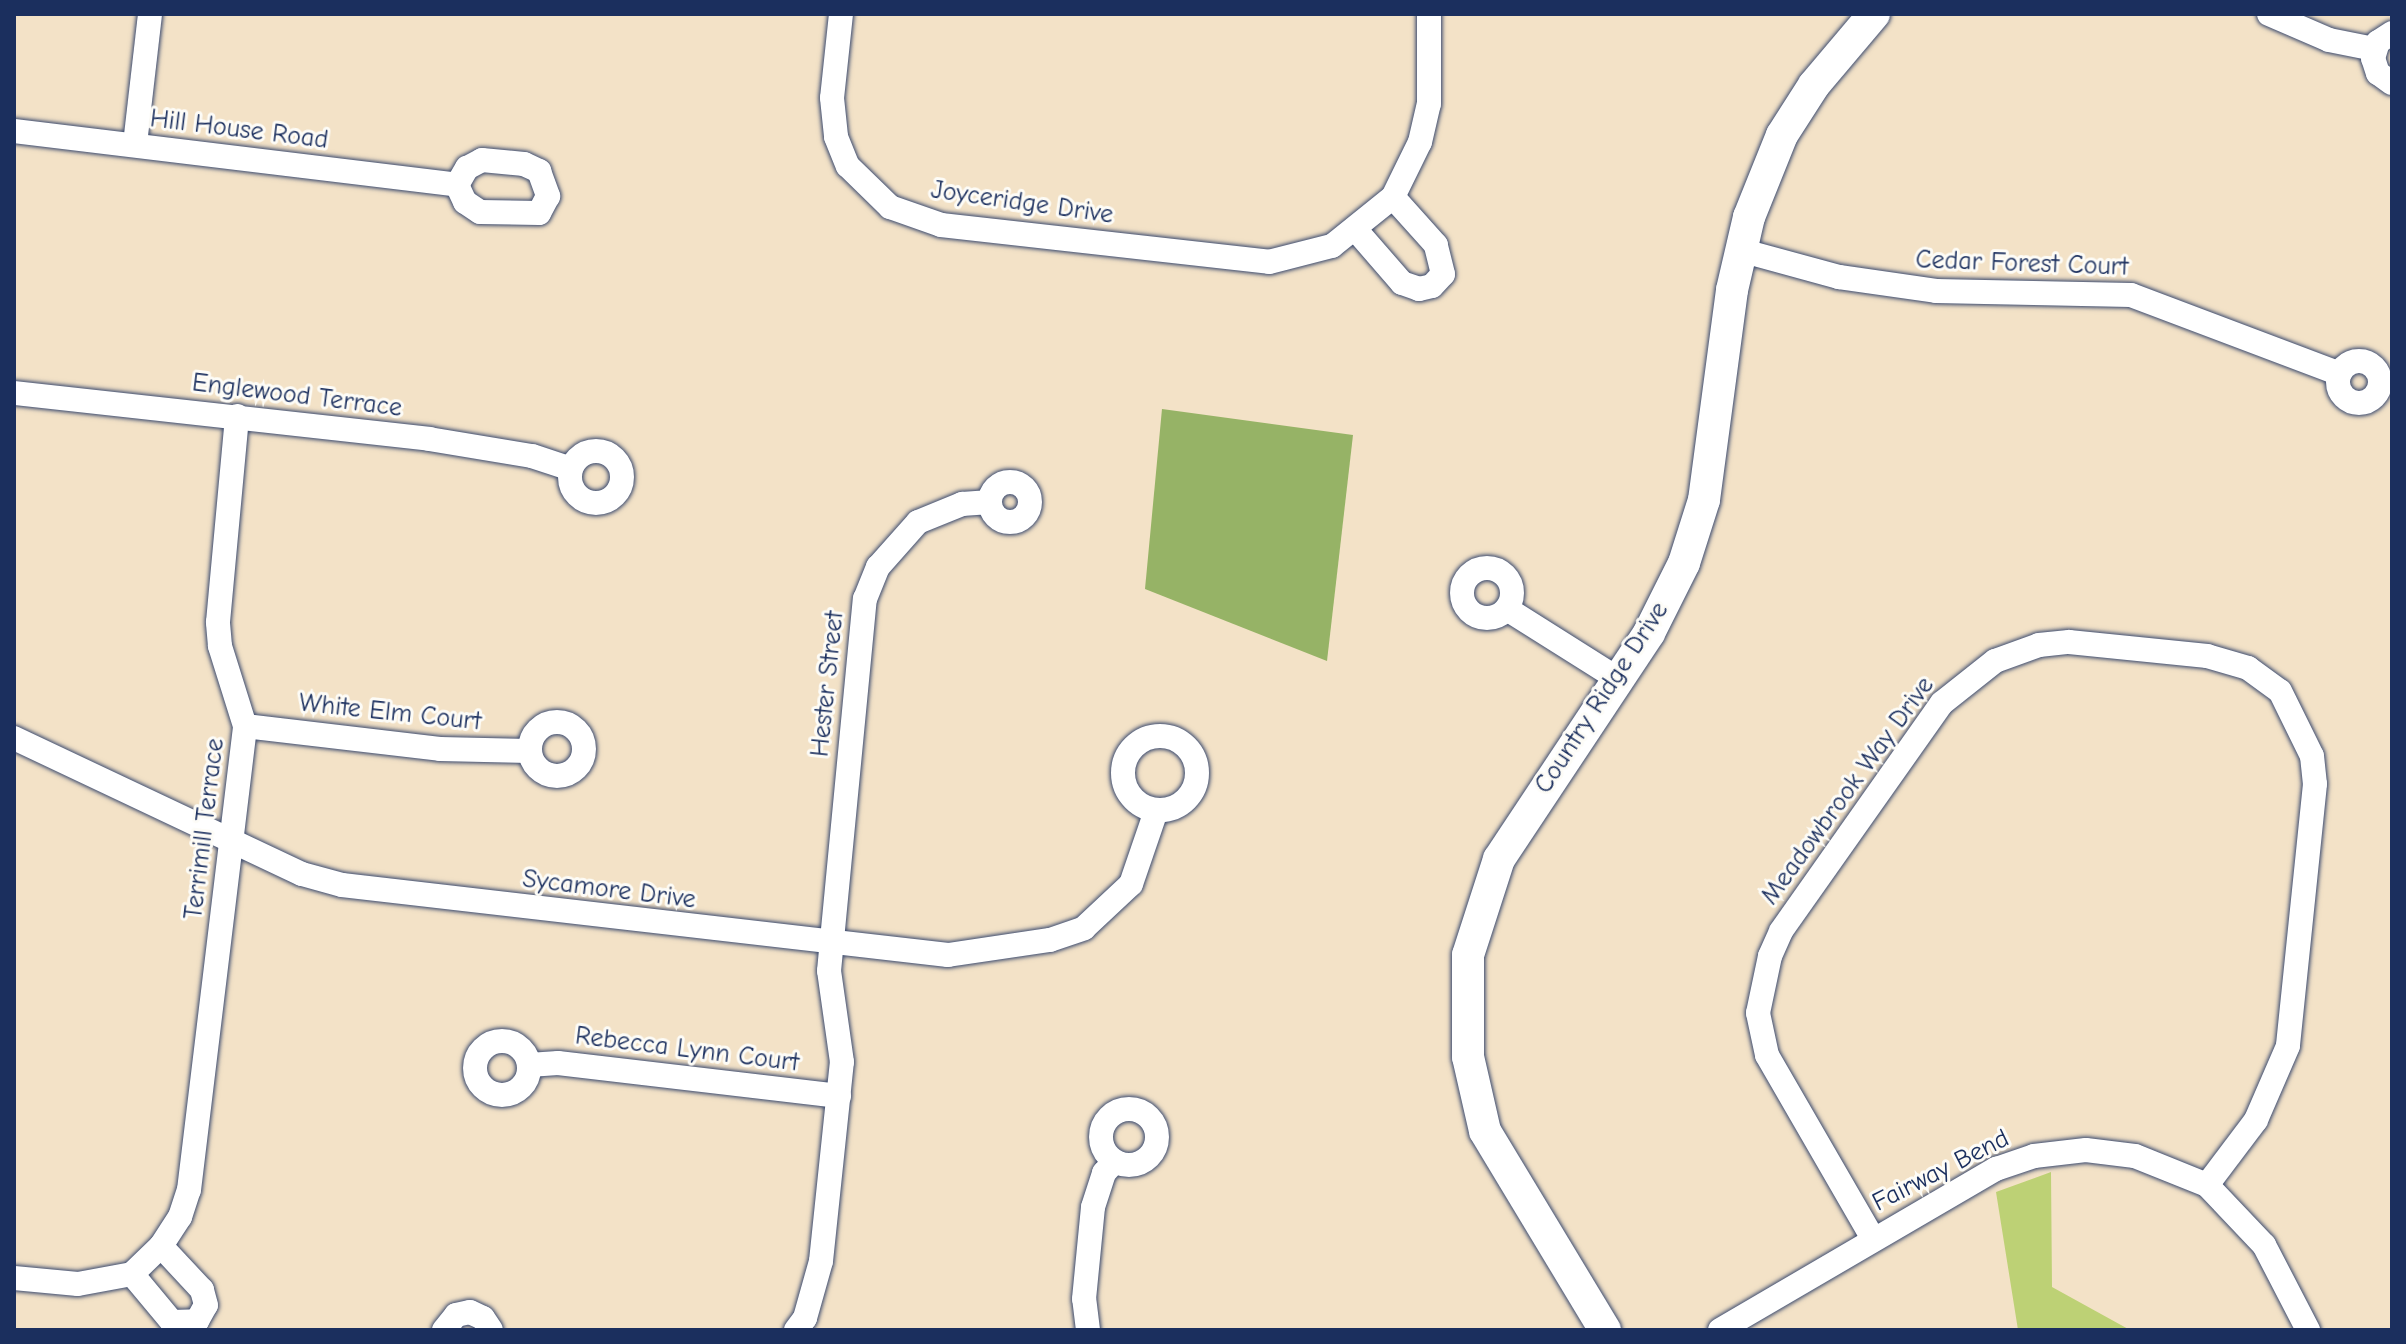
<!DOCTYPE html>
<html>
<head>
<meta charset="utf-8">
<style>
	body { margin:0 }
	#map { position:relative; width:2406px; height:1344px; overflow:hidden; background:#f3e2c7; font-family:"Comic Neue",sans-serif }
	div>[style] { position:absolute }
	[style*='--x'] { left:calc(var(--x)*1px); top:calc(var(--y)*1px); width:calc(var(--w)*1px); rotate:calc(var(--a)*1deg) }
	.green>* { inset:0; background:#bdd175 }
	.forest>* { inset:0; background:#96b366 }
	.roads { filter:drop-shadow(0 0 2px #3b4a6e) drop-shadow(0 0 2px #3b4a6e) }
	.street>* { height:24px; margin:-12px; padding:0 12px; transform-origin:12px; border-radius:12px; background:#fff }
	.street>.ring { margin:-12px; padding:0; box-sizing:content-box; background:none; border:24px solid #fff; border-radius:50% }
	.secondary>* { height:32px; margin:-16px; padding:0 16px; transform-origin:16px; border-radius:16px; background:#fff }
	span { translate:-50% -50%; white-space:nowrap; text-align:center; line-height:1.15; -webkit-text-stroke:6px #fdfcf7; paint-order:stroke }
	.street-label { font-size:26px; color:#1b2f5e }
	.frame { position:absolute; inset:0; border:16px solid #1b2f5e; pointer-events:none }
</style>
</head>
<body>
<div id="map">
	<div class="green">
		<div style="clip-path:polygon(2051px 1172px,2052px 1287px,2130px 1330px,2018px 1330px,1996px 1192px)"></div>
	</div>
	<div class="forest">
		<div style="clip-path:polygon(1162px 409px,1353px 435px,1327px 661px,1145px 589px)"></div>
	</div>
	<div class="roads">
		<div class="street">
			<div style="--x:841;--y:14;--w:84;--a:96.1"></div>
			<div style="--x:832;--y:98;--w:39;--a:84"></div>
			<div style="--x:836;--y:137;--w:31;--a:68"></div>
			<div style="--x:848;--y:166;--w:59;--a:44.3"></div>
			<div style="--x:890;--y:207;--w:54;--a:19.4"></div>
			<div style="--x:941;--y:225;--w:330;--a:6.4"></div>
			<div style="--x:1269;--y:262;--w:65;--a:-14.3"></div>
			<div style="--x:1332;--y:246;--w:78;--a:-38.8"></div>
			<div style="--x:1393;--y:197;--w:61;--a:-63.9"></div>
			<div style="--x:1420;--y:142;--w:39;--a:-77"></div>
			<div style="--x:1429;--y:104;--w:90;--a:-90"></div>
			<div style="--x:2269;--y:14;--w:65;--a:23.4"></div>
			<div style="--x:2329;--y:40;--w:46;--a:11.3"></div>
			<div style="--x:2392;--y:33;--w:17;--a:147"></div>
			<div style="--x:2378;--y:42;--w:17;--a:107"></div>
			<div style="--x:2373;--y:58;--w:16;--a:72"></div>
			<div style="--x:2378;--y:73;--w:17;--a:36"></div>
			<div style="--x:14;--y:131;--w:446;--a:6.9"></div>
			<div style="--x:135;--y:144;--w:131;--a:-83.4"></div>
			<div style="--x:482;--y:160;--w:42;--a:5.4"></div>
			<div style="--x:524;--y:164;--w:17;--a:25"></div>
			<div style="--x:539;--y:171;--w:27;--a:70"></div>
			<div style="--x:548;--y:196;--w:19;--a:118"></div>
			<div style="--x:539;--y:213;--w:59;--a:-179"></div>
			<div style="--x:480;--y:212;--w:18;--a:-146"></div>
			<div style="--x:465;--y:202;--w:19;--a:-115"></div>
			<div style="--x:457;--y:185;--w:20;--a:-60"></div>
			<div style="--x:467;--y:168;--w:17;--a:-28"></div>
			<div style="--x:1356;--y:230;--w:70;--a:49"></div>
			<div style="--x:1402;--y:283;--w:18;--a:19"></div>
			<div style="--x:1419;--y:289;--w:13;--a:-13"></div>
			<div style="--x:1432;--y:286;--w:16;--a:-47"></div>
			<div style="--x:1443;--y:274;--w:30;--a:-104"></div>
			<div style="--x:1436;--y:245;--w:64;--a:-131.9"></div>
			<div style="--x:1740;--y:250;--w:103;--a:15.3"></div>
			<div style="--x:1839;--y:277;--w:98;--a:8.2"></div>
			<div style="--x:1936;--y:291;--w:195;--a:1.2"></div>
			<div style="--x:2131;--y:295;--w:223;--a:20.7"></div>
			<div class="ring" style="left:2338px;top:361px;width:18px;height:18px"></div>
			<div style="--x:14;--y:393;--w:418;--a:6.3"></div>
			<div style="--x:429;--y:439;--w:104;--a:9.4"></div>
			<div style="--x:532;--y:456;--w:41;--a:18.4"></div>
			<div class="ring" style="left:570px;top:451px;width:28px;height:28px"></div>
			<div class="ring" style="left:990px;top:482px;width:16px;height:16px"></div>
			<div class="ring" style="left:1462px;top:568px;width:26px;height:26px"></div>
			<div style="--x:1507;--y:609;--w:131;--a:32.2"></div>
			<div class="ring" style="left:530px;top:722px;width:30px;height:30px"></div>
			<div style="--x:245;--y:726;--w:196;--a:6.7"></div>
			<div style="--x:440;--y:749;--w:89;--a:1.3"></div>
			<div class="ring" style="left:1123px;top:736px;width:50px;height:50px"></div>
			<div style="--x:14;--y:738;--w:318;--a:25.3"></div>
			<div style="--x:302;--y:874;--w:41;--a:15.4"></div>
			<div style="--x:342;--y:885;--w:610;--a:6.59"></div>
			<div style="--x:948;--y:955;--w:103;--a:-8.4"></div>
			<div style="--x:1050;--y:940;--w:36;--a:-19"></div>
			<div style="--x:1084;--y:928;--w:64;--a:-43.1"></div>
			<div style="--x:1131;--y:884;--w:77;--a:-71.1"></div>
			<div class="ring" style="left:475px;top:1041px;width:30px;height:30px"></div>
			<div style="--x:529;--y:1065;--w:29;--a:-4"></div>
			<div style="--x:558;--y:1063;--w:283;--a:6.7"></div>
			<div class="ring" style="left:1101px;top:1109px;width:32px;height:32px"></div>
			<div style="--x:1872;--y:1237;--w:210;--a:-120"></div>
			<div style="--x:1767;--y:1055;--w:43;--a:-102.1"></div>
			<div style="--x:1758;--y:1013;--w:58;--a:-78.1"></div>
			<div style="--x:1770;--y:956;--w:27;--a:-66"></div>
			<div style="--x:1781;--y:931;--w:279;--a:-54.8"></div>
			<div style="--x:1942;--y:703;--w:68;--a:-38.4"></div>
			<div style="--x:1995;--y:661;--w:47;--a:-20"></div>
			<div style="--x:2039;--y:645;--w:30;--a:-6"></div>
			<div style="--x:2069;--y:642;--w:139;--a:5.8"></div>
			<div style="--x:2207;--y:656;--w:43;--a:16.3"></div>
			<div style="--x:2248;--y:668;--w:39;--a:36"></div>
			<div style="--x:2280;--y:691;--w:72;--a:63.8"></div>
			<div style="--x:2312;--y:756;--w:28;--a:84"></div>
			<div style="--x:2315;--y:784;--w:263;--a:95.9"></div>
			<div style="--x:2288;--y:1046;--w:81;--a:113.4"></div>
			<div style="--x:2256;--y:1120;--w:81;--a:127"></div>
			<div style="--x:132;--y:1274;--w:62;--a:50.2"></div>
			<div style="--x:172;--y:1322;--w:25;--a:-2"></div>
			<div style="--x:197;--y:1321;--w:18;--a:-61"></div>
			<div style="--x:206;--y:1305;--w:16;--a:-105"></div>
			<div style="--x:202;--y:1290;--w:60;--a:-133"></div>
			<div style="--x:14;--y:1278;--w:64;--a:5.4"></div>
			<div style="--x:78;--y:1284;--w:55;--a:-10.5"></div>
			<div style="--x:132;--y:1274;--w:40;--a:-44"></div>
			<div style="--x:161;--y:1246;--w:35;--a:-57"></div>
			<div style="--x:180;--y:1217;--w:28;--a:-72"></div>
			<div style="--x:189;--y:1190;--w:467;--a:-83.1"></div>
			<div style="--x:245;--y:726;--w:84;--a:-107.4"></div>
			<div style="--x:220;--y:646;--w:24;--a:-95"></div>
			<div style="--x:218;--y:622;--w:207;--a:-84.7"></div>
			<div style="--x:444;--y:1330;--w:19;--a:-51"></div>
			<div style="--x:456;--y:1315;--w:14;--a:-12"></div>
			<div style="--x:470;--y:1312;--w:14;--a:25"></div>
			<div style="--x:483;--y:1318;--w:14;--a:56"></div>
			<div style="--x:796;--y:1330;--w:15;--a:-53"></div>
			<div style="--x:805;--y:1318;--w:59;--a:-74.3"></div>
			<div style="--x:821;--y:1261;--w:200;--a:-84"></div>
			<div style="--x:842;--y:1062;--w:92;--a:-98.1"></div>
			<div style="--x:829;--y:971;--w:374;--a:-84.5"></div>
			<div style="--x:865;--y:599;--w:35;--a:-68"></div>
			<div style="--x:878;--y:567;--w:60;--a:-48.4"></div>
			<div style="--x:918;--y:522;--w:48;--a:-22.2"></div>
			<div style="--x:962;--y:504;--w:28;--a:-4"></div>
			<div style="--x:1088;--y:1330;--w:31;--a:-97"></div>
			<div style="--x:1084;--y:1299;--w:92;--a:-84.4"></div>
			<div style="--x:1093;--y:1207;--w:36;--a:-72"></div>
			<div style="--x:1104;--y:1173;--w:15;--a:-48"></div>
			<div style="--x:1720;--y:1330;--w:320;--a:-30.3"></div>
			<div style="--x:1996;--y:1169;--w:40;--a:-18.9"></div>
			<div style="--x:2034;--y:1156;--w:52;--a:-6.6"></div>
			<div style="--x:2086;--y:1150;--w:49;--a:7"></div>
			<div style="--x:2135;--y:1156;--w:78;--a:21.9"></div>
			<div style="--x:2207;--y:1185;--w:83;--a:46.5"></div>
			<div style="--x:2264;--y:1245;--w:96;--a:62.6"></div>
		</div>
		<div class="secondary">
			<div style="--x:1605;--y:1330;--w:232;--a:-121.1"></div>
			<div style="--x:1485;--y:1131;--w:76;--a:-102.9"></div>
			<div style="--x:1468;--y:1057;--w:102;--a:-90"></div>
			<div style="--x:1468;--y:955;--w:101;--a:-72.1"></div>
			<div style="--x:1499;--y:859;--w:271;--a:-56.4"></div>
			<div style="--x:1649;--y:633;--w:78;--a:-63.4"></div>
			<div style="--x:1684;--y:563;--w:66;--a:-72.4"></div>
			<div style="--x:1704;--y:500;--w:212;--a:-82.4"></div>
			<div style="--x:1732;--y:290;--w:75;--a:-76.9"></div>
			<div style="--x:1749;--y:217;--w:88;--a:-68.1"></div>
			<div style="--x:1782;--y:135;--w:59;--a:-57.4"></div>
			<div style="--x:1814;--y:85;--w:93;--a:-49.8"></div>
		</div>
	</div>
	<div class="street-label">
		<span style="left:239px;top:130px;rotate:7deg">Hill House Road</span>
		<span style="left:1022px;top:203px;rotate:8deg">Joyceridge Drive</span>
		<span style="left:2022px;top:264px;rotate:2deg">Cedar Forest Court</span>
		<span style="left:297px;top:396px;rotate:7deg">Englewood Terrace</span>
		<span style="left:828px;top:684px;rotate:-84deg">Hester Street</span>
		<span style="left:1602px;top:698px;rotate:-57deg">Country Ridge Drive</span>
		<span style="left:390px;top:713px;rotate:6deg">White Elm Court</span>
		<span style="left:1848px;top:791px;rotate:-54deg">Meadowbrook Way Drive</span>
		<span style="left:205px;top:829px;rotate:-83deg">Terrimill Terrace</span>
		<span style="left:609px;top:890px;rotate:7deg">Sycamore Drive</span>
		<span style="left:687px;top:1050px;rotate:7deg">Rebecca Lynn Court</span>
		<span style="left:1941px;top:1171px;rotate:-27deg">Fairway Bend</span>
	</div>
	<div class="frame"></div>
</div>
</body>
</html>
